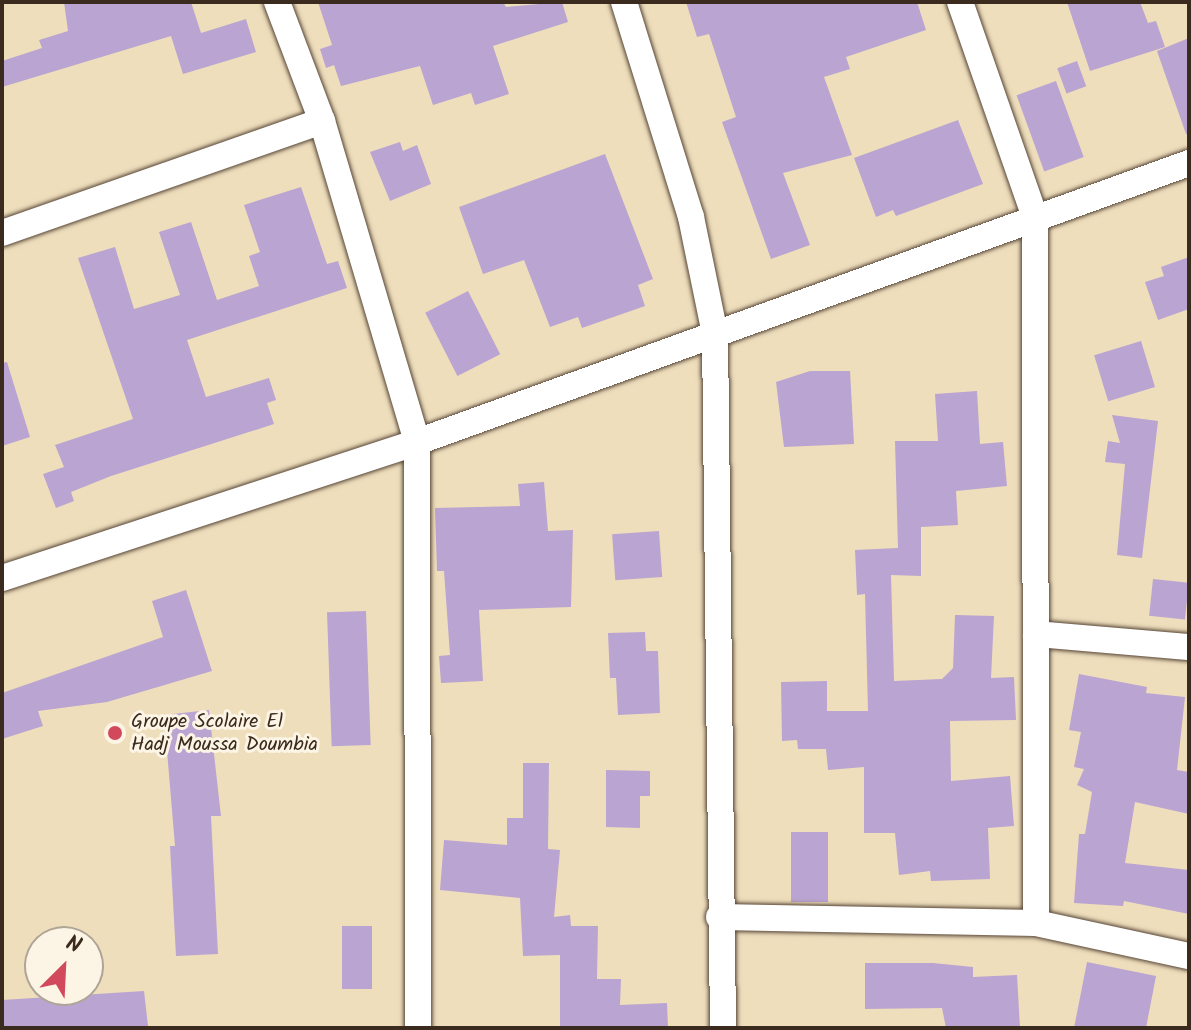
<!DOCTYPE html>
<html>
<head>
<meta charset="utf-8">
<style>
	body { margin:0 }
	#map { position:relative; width:1191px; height:1030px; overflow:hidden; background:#eedebc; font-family:Kalam,sans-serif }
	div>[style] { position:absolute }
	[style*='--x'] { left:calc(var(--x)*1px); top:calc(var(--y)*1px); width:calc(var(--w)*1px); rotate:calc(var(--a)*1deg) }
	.building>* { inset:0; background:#baa4d1; transform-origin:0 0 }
	.roads { filter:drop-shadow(0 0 2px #564536) drop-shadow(0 0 2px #564536) }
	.minor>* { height:26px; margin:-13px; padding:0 13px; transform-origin:13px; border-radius:13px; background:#fff }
	.dots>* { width:22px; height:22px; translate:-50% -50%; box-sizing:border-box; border:4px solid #fcf5e5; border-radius:50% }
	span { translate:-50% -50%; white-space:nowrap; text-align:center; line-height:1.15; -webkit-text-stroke:6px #fcf5e5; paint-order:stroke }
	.poi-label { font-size:20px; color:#3b2a1e }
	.left { translate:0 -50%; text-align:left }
	.frame { position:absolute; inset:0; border:4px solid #3b2a1e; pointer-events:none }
	.north { position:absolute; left:24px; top:926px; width:80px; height:80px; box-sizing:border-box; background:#fcf5e5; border:2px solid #afa495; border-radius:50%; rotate:24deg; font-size:22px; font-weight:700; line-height:32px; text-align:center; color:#3b2a1e }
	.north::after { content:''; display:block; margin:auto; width:28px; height:36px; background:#d1495b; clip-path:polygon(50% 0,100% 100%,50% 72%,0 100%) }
</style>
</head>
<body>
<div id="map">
	<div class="building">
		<div style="clip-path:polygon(64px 2px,191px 2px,201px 33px,246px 19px,256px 52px,183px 74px,171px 36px,2px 87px,2px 61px,42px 48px,39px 40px,68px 31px)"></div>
		<div style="clip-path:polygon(318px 2px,503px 2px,506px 7px,562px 2px,568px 22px,493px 46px,509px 94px,475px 105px,471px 93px,433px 105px,420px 66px,341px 86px,334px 65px,326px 68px,320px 49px,332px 45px)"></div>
		<div style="clip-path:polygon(686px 2px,917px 2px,926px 30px,846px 57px,850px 69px,824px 77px,852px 155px,783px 173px,810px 245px,771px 259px,722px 122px,736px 117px,709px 34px,697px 37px)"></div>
		<div style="clip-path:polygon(1067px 2px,1140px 2px,1148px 23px,1156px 21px,1165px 47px,1090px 71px)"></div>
		<div style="clip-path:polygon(1189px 38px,1189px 134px,1186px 134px,1157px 51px)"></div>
		<div style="left:1077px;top:61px;width:27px;height:21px;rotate:70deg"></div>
		<div style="left:1056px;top:81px;width:81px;height:42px;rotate:70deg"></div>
		<div style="clip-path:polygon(958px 120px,983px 184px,896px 216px,893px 210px,876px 217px,854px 158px)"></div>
		<div style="clip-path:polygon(400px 142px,403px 151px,417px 145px,431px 184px,390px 201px,370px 152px)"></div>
		<div style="clip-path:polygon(605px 154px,653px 279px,638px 285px,645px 306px,582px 328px,578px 317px,550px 327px,524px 260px,483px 274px,459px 207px)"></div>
		<div style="clip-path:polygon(301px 187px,327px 264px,338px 261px,347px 288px,187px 340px,206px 397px,269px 378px,276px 400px,267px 403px,274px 424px,111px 476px,71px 492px,74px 501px,56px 508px,43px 474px,64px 467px,55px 445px,133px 419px,78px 258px,115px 247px,134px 309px,180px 295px,159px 232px,191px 222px,217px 300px,259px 286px,249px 256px,260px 252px,244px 205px)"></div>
		<div style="clip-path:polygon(1189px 257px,1189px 309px,1158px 320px,1145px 282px,1164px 276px,1161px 267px)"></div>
		<div style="left:468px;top:291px;width:71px;height:48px;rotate:63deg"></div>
		<div style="left:1141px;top:341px;width:48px;height:49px;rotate:73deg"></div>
		<div style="clip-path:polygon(7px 362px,30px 437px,2px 446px,2px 363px)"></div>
		<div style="clip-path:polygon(810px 371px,850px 371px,854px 444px,784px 447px,776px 382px)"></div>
		<div style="clip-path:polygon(977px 391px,980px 444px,1003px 442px,1007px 486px,956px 491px,958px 525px,921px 527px,921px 576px,891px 575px,894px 681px,942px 679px,953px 668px,955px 615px,994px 616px,991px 678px,1014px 677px,1016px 720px,950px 721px,951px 781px,1010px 776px,1014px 826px,988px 828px,990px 879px,931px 881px,930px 871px,899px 875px,895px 833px,864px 833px,864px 767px,828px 770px,826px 749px,798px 749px,797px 740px,782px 741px,781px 682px,827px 681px,827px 711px,868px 711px,865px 594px,857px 595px,855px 550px,898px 548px,895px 441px,938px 441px,935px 394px)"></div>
		<div style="clip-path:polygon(1112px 415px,1158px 421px,1142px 558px,1117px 555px,1125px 464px,1105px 462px,1108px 441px,1120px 443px)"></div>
		<div style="clip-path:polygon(544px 482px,548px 531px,573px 530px,571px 607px,479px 610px,483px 681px,441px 683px,439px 656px,450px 655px,444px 571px,437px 571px,435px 508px,520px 506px,518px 484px)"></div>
		<div style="left:659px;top:531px;width:46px;height:47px;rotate:86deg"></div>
		<div style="left:1153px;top:579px;width:36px;height:37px;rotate:6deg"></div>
		<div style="clip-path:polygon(186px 590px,212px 671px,107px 702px,38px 711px,43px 726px,2px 739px,2px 693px,163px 637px,152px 601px)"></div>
		<div style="left:366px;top:611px;width:134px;height:39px;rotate:88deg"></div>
		<div style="clip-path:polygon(645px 632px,646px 651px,658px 651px,660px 713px,618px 715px,616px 678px,610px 678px,608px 633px)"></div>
		<div style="clip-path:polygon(1079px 674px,1147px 687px,1146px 693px,1185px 697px,1177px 770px,1189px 772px,1189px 814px,1135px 802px,1125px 863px,1189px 870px,1189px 914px,1124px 901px,1123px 906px,1074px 903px,1079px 834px,1085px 834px,1092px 792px,1077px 785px,1084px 769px,1074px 767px,1081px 732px,1069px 730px)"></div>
		<div style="clip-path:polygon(209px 710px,221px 816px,211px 816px,218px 954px,176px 956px,170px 846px,175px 846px,164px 715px)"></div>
		<div style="clip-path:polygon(523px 763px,549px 763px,548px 849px,560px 850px,554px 917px,570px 915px,571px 926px,598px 926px,597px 979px,621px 979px,620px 1005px,667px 1003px,668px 1028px,560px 1028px,560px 955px,523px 956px,520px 898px,440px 890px,444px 840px,507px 845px,507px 818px,523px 818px)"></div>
		<div style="clip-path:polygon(606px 770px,650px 771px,650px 796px,640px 796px,640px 828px,606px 827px)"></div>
		<div style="left:791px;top:832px;width:37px;height:70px"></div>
		<div style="left:342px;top:926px;width:30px;height:63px"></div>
		<div style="clip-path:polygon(1087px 962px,1156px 976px,1146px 1028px,1074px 1028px)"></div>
		<div style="clip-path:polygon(865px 963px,933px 963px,973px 967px,973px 977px,1017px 975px,1020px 1028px,946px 1028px,942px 1008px,865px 1009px)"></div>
		<div style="clip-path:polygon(144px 991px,148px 1026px,2px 1028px,2px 1000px)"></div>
	</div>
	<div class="roads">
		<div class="minor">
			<div style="--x:277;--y:2;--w:127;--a:69.3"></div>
			<div style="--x:322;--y:121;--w:335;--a:73.5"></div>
			<div style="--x:417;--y:442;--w:586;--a:89.9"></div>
			<div style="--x:624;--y:2;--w:225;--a:72.7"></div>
			<div style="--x:691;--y:217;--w:119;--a:78.4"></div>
			<div style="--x:715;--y:334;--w:694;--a:89.34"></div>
			<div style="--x:960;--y:2;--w:228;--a:70.8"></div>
			<div style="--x:1035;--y:217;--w:706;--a:89.92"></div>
			<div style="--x:2;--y:233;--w:339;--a:-19.3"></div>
			<div style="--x:2;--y:578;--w:437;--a:-18.1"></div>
			<div style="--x:417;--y:442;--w:821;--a:-19.87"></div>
			<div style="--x:1036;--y:634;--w:154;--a:4.9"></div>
			<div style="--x:719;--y:917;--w:317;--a:1.1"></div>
			<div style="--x:1036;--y:923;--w:157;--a:12.2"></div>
		</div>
	</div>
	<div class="dots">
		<div style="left:115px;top:733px;background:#d1495b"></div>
	</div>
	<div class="poi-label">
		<span class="left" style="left:131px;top:734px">Groupe Scolaire El<br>Hadj Moussa Doumbia</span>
	</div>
	<div class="frame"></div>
	<div class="north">N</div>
</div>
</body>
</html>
